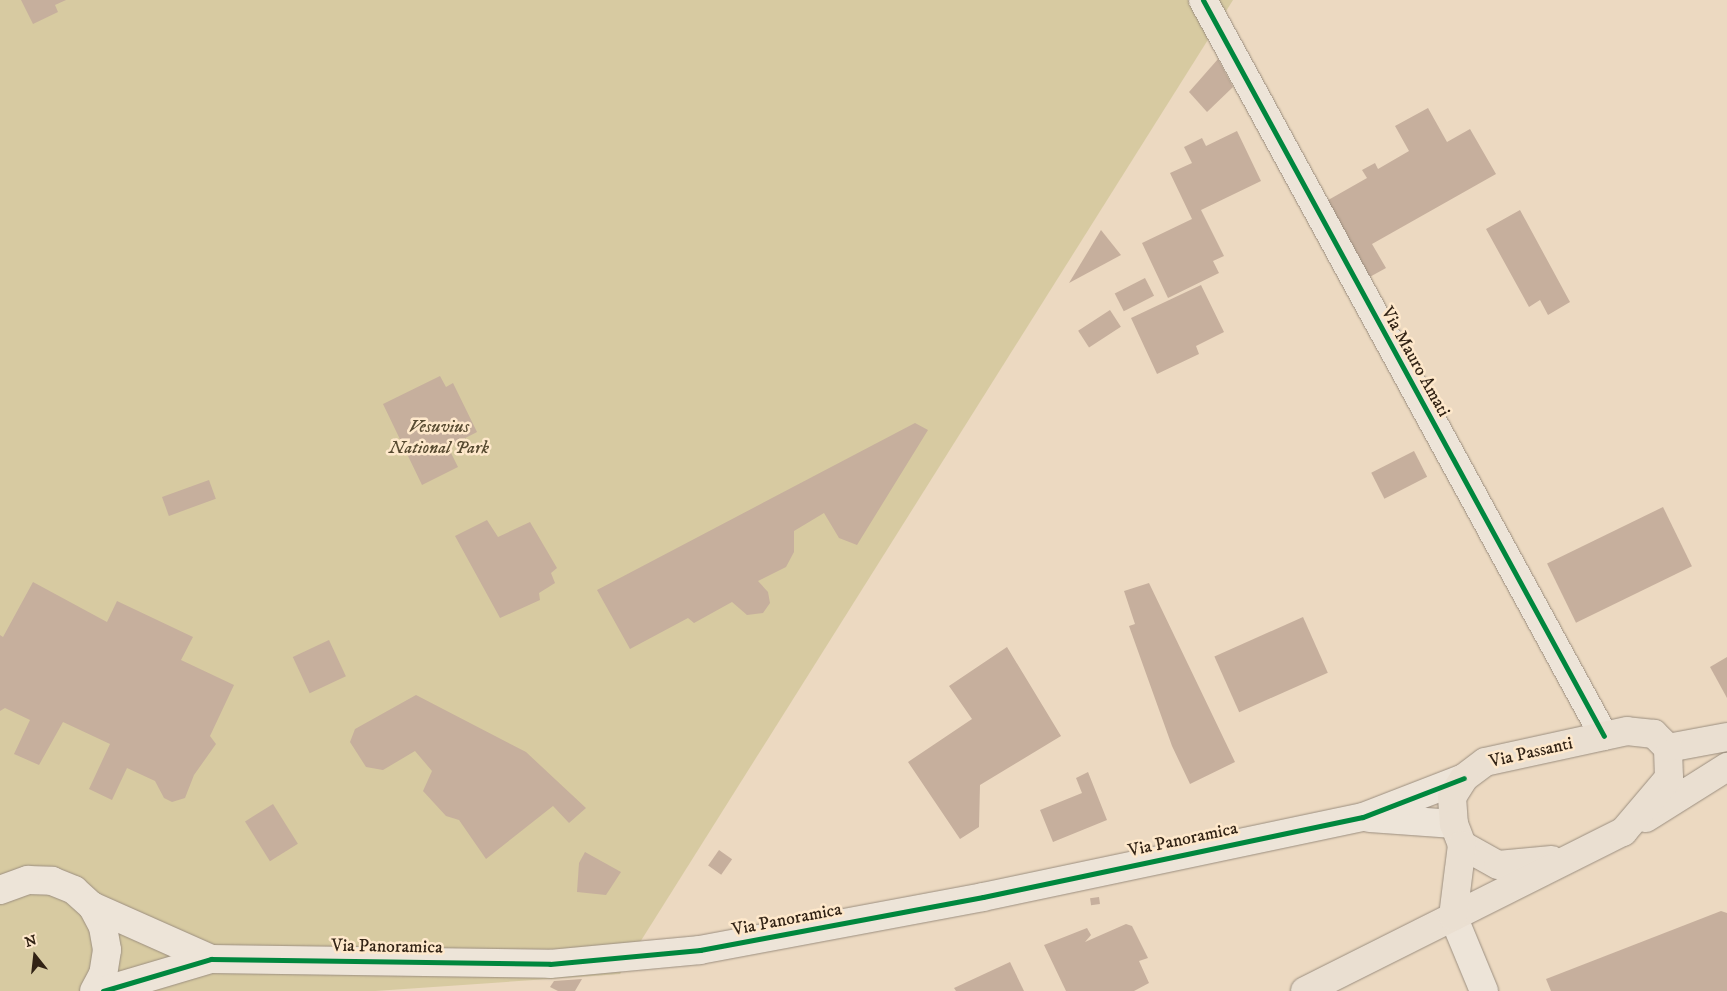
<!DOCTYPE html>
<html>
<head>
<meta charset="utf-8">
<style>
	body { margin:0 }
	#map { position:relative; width:1727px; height:991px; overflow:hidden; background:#ecd9c1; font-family:"IM FELL DW Pica",serif }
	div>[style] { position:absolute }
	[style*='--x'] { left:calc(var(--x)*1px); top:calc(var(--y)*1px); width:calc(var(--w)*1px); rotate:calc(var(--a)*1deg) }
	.green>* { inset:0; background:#d7caa1 }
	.building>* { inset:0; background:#c6af9d; transform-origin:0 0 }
	.roads { filter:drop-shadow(0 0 1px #9b8e7f) drop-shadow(0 0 1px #9b8e7f) }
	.minor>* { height:28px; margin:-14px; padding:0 14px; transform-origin:14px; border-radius:14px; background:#ede4d8 }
	.major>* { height:28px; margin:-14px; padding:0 14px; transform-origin:14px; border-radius:14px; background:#eadfd1 }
	.cycleway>* { height:5px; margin:-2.5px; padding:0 2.5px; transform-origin:2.5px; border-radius:2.5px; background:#00873e }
	span { translate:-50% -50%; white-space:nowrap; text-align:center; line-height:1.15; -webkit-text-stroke:5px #fee8cb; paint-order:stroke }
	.street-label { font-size:18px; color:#322315 }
	.park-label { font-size:18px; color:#574a31; font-style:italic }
	.north { position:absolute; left:10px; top:931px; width:50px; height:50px; -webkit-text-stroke:4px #fee8cb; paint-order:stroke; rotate:344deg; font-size:14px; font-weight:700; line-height:20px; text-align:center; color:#322315 }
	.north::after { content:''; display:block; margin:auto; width:18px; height:22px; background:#322315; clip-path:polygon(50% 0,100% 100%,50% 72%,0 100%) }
</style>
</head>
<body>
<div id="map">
	<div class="green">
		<div style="clip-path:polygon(0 0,1233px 0,620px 974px,375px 991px,0 991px)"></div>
	</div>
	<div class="building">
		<div style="clip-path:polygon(21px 0,66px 0,55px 5px,58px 12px,33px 24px)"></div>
		<div style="clip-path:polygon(1218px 59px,1233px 87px,1207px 112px,1189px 92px)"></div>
		<div style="clip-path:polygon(1428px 108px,1447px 142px,1470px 129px,1496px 174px,1372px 244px,1386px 268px,1366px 279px,1323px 203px,1367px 178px,1362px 170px,1375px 163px,1378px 169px,1409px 151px,1395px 126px)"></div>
		<div style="clip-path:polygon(1237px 131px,1261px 181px,1201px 210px,1224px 256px,1213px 261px,1219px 273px,1168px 298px,1142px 243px,1192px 219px,1170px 173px,1192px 163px,1184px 147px,1202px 138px,1206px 146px)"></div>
		<div style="clip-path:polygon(1520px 210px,1570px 302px,1548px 315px,1540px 300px,1529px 307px,1486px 229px)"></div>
		<div style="clip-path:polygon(1101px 230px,1121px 255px,1069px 283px)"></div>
		<div style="left:1145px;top:278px;width:20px;height:34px;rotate:63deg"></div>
		<div style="clip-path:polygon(1201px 285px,1224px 332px,1196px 346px,1199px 354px,1157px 374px,1131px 318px)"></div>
		<div style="left:1110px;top:310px;width:20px;height:38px;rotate:57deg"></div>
		<div style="clip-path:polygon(440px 376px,446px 387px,453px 383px,477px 432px,448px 447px,458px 467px,422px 485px,383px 404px)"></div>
		<div style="clip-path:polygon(915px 423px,928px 430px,857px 545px,839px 538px,824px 513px,794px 531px,794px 552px,786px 567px,758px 581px,768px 592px,770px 603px,763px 613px,747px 615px,732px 602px,694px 623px,688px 618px,630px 649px,597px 590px)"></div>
		<div style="left:1414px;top:451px;width:29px;height:48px;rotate:63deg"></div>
		<div style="left:209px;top:480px;width:20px;height:50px;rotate:70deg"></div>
		<div style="left:1663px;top:507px;width:66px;height:129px;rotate:64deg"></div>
		<div style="clip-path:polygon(487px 520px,498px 537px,530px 522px,557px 568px,551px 573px,555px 583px,539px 593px,540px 600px,500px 618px,455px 536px)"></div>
		<div style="clip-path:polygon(33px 582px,107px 622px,117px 601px,193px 637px,181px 660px,234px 685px,210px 736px,216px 744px,194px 775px,185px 798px,172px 802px,164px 798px,155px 781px,127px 768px,112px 800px,89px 789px,110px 744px,63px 722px,39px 765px,14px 754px,30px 720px,5px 708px,0 711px,0 635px,3px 637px)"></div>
		<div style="clip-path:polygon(1149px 583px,1235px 762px,1190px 784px,1172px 746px,1129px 626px,1135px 624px,1124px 591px)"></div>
		<div style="left:1303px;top:617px;width:61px;height:97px;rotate:66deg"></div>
		<div style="left:329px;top:640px;width:40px;height:40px;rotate:65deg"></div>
		<div style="clip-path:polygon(1007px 647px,1061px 736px,980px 785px,979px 827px,960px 839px,908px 762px,972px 719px,949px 686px)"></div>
		<div style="clip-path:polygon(1727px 657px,1727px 698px,1710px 667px)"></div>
		<div style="clip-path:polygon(416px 695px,526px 752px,586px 808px,569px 823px,553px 806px,486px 859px,459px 820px,446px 816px,423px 791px,432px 771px,415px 751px,383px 770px,366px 767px,350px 742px,355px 729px)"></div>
		<div style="clip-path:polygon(1088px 772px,1107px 820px,1053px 842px,1040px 810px,1082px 793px,1076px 778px)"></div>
		<div style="left:273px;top:804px;width:47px;height:33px;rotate:58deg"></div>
		<div style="left:719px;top:850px;width:16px;height:19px;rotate:35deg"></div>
		<div style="clip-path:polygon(585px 852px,621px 872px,606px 895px,577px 892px,579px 863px)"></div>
		<div style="left:1099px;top:897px;width:7px;height:9px;rotate:82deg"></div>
		<div style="clip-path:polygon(1721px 911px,1727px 913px,1727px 991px,1551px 991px,1546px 979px)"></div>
		<div style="clip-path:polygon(1126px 924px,1132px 926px,1148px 958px,1139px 961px,1149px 983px,1134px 991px,1066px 991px,1044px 945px,1087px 928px,1091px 935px,1085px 942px)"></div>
		<div style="clip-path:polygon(1010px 962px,1024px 991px,956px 991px,954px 988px)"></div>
		<div style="clip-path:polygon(582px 979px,575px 991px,558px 991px,550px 987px,554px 981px)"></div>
	</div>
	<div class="roads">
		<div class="minor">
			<div style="--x:1203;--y:0;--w:838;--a:61.42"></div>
			<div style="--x:1370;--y:818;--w:84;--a:4.1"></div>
			<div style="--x:0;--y:890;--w:30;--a:-20"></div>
			<div style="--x:28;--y:880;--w:24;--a:2"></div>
			<div style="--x:52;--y:881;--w:24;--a:22"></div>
			<div style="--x:74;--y:890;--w:24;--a:42"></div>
			<div style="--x:92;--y:906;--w:24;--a:62"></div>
			<div style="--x:103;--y:927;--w:23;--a:80"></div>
			<div style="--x:107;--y:950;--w:24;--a:99"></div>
			<div style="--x:103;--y:974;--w:19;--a:118"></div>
			<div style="--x:92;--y:906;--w:130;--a:24"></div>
			<div style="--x:1453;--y:916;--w:81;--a:67.5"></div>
			<div style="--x:103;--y:991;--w:113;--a:-16.5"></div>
			<div style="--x:211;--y:959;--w:339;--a:0.8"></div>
			<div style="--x:550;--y:964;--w:151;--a:-5.3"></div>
			<div style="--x:700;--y:950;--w:288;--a:-10.6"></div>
			<div style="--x:983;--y:897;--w:388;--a:-11.9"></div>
			<div style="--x:1363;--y:817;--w:108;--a:-21.1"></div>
		</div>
		<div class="major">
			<div style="--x:1668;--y:748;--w:60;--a:-10.6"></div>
			<div style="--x:1646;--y:818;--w:96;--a:-32.2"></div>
			<div style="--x:1462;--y:845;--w:41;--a:29.1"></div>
			<div style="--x:1498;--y:865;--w:54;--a:-5.3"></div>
			<div style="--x:1305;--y:991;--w:356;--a:-26.6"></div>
			<div style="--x:1623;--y:832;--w:71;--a:-49.6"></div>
			<div style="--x:1669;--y:778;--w:30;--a:-92"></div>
			<div style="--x:1668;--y:748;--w:20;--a:-135"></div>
			<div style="--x:1654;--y:734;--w:27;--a:-174"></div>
			<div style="--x:1627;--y:731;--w:145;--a:167.7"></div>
			<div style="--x:1485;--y:762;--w:26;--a:143"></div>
			<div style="--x:1464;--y:778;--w:22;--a:122"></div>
			<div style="--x:1452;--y:797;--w:27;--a:86"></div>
			<div style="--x:1454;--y:824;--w:22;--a:69"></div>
			<div style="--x:1462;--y:845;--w:72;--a:97.2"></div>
		</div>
	</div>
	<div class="cycleway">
		<div style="--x:1203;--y:0;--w:838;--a:61.42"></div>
		<div style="--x:103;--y:991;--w:113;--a:-16.5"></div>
		<div style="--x:211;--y:959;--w:339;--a:0.8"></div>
		<div style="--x:550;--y:964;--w:151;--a:-5.3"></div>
		<div style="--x:700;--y:950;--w:288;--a:-10.6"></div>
		<div style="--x:983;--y:897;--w:388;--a:-11.9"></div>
		<div style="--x:1363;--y:817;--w:108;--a:-21.1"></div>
	</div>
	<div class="street-label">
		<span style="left:1415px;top:362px;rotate:61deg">Via Mauro Amati</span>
		<span style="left:1531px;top:753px;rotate:-13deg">Via Passanti</span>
		<span style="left:1183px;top:840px;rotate:-12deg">Via Panoramica</span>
		<span style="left:787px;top:920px;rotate:-11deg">Via Panoramica</span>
		<span style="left:387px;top:947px;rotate:1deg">Via Panoramica</span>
	</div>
	<div class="park-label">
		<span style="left:439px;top:438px">Vesuvius<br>National Park</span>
	</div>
	<div class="north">N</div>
</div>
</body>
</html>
